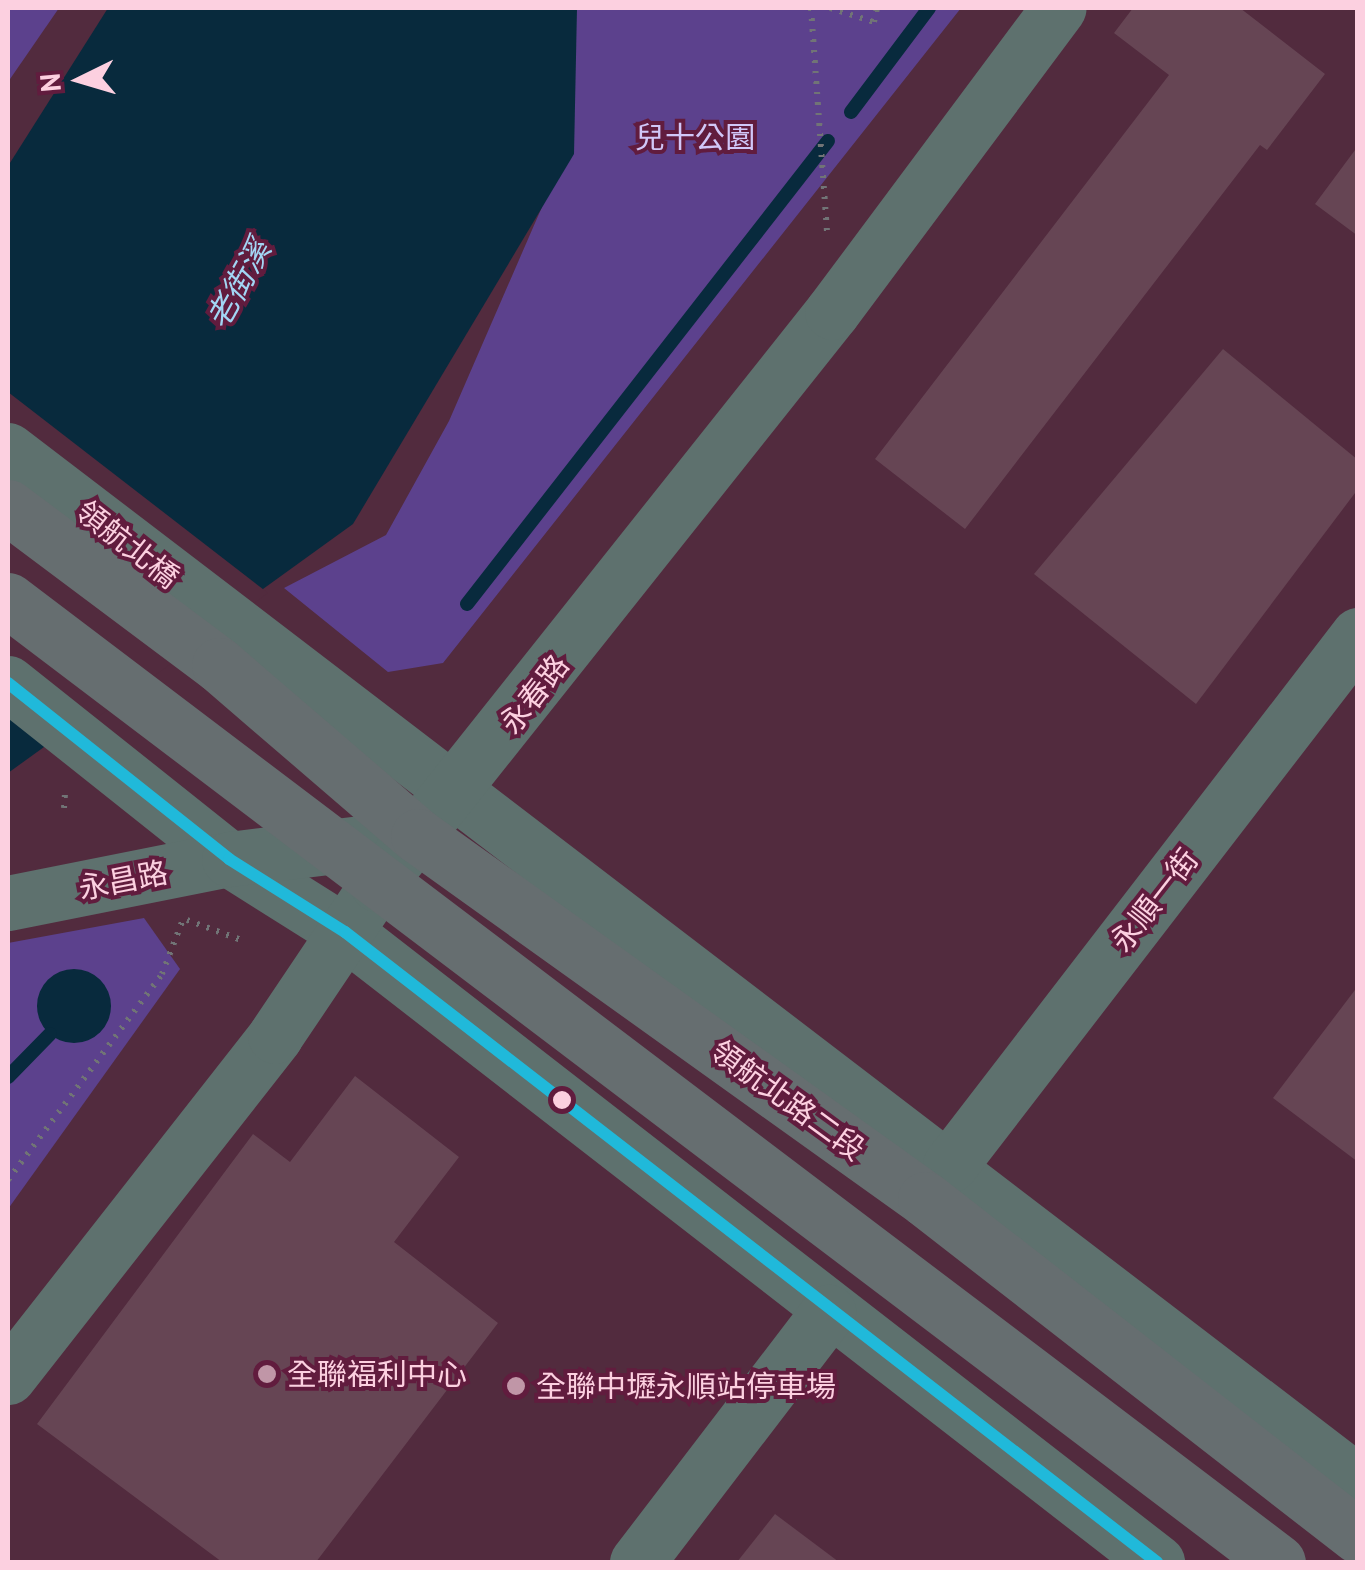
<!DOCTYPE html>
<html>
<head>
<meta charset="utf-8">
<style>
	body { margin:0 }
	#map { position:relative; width:1365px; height:1570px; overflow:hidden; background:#522b3e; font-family:"PT Sans","Noto Sans TC",sans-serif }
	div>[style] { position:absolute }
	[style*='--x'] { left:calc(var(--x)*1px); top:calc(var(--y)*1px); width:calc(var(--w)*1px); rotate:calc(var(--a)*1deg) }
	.green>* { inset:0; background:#5c418d }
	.water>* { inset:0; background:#082a3d }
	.round { border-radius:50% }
	.pier>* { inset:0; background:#522b3e }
	.stream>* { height:14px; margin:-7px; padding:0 7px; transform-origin:7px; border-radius:7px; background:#082a3d }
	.building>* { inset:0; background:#664554 }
	.path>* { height:6px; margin-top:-3px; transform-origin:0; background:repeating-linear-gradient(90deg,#717476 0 2.5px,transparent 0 10.5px) }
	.minor>* { height:55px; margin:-27.5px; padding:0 27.5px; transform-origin:27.5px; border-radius:27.5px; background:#5e716e }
	.major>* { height:55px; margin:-27.5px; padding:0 27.5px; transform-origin:27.5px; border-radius:27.5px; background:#666e70 }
	.bus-1>* { height:12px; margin:-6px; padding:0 6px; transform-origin:6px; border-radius:6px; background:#20b9da }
	.dots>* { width:28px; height:28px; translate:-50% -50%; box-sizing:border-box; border:5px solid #611c3e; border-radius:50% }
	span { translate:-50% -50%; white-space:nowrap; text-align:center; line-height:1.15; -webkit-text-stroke:8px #611c3e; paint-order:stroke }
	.park-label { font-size:30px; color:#d1c7f8 }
	.street-label { font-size:30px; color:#fcd0e0 }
	.poi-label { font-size:30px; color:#fcd0e0 }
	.left { translate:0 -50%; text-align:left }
	.water-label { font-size:32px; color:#a2d6f4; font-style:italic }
	.frame { position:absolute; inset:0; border:10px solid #fcd0e0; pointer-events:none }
	.north { position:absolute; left:30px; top:30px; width:100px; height:100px; -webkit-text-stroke:8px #611c3e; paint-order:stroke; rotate:265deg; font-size:28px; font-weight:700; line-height:40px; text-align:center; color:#fcd0e0 }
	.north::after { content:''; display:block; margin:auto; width:35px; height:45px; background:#fcd0e0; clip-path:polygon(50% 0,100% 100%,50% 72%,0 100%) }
</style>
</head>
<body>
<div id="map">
	<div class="green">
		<div style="clip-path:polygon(8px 8px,59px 8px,8px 82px)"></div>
		<div style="clip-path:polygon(572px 8px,961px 8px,443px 663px,388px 672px,284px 588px,386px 535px,449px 421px,565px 154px)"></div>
		<div style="clip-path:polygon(144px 918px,180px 969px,8px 1209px,8px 943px)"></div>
	</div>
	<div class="water">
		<div style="clip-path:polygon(108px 8px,577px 8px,574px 154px,353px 524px,8px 773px,8px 166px)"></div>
		<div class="round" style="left:37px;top:969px;width:74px;height:74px"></div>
	</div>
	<div class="pier">
		<div style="clip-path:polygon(8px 392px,268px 593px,65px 741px,8px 698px)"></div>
	</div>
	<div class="stream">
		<div style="--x:851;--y:112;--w:130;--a:-53.1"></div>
		<div style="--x:467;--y:604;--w:587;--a:-52.06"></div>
		<div style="--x:8;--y:1077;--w:60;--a:-45.7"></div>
	</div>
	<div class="building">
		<div style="clip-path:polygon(1133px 8px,1240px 8px,1325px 74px,1267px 150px,1260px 145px,965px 529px,875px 459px,1169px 75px,1114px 33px)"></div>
		<div style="clip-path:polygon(1358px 146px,1358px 236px,1315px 204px)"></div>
		<div style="clip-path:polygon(1223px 349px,1358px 460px,1358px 489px,1196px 704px,1034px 574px)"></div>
		<div style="clip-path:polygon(1358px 986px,1358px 1162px,1273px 1098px)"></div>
		<div style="clip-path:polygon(355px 1076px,459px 1157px,394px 1242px,498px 1323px,316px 1562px,222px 1562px,37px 1424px,253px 1134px,290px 1162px)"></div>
		<div style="clip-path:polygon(775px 1514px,839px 1562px,737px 1562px)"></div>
	</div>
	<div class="path">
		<div style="--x:811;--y:8;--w:224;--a:85.9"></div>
		<div style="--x:830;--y:8;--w:46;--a:17.7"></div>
		<div style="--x:874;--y:22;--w:14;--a:-78"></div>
		<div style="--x:64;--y:808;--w:15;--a:-86"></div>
		<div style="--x:187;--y:920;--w:61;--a:20.2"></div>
		<div style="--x:8;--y:1180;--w:257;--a:-53.2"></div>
		<div style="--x:162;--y:974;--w:56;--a:-69"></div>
	</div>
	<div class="minor">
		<div style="--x:8;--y:450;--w:1699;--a:37.4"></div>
		<div style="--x:8;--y:683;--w:283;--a:38.5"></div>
		<div style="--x:229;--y:859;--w:137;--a:32.2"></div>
		<div style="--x:345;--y:932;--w:1028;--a:37.81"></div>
		<div style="--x:8;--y:903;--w:225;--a:-11.3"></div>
		<div style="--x:229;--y:859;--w:141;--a:-6.9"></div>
		<div style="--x:950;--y:1165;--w:669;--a:-52.41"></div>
		<div style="--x:8;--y:1377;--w:433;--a:-51.9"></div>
		<div style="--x:275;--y:1036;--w:183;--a:-56.1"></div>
		<div style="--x:377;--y:884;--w:731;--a:-51.5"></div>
		<div style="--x:832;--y:312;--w:379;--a:-53.3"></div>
		<div style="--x:637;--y:1562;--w:315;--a:-52.6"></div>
	</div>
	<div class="major">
		<div style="--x:8;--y:507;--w:264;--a:36.8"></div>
		<div style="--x:219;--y:665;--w:262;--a:40.7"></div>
		<div style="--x:418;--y:836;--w:624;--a:35.6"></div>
		<div style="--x:925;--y:1199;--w:549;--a:37.89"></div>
		<div style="--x:8;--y:600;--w:1593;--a:37.14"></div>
	</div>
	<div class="bus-1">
		<div style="--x:8;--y:683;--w:283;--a:38.5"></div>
		<div style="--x:229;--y:859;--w:137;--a:32.2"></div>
		<div style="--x:345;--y:932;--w:1028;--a:37.81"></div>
	</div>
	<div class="dots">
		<div style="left:562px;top:1100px;background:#fcd0e0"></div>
		<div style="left:267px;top:1374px;background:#c096a7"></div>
		<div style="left:516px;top:1386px;background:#c096a7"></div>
	</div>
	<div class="park-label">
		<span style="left:695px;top:137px">兒十公園</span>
	</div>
	<div class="street-label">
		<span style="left:128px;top:544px;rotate:38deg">領航北橋</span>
		<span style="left:534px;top:694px;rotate:-52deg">永春路</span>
		<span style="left:123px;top:880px;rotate:-11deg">永昌路</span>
		<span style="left:1154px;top:900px;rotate:-52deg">永順一街</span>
		<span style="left:788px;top:1100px;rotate:36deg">領航北路二段</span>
	</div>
	<div class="poi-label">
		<span class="left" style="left:287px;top:1374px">全聯福利中心</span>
		<span class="left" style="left:536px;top:1386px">全聯中壢永順站停車場</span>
	</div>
	<div class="water-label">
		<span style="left:238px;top:284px;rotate:-61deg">老街溪</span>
	</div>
	<div class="frame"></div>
	<div class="north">N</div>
</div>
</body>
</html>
